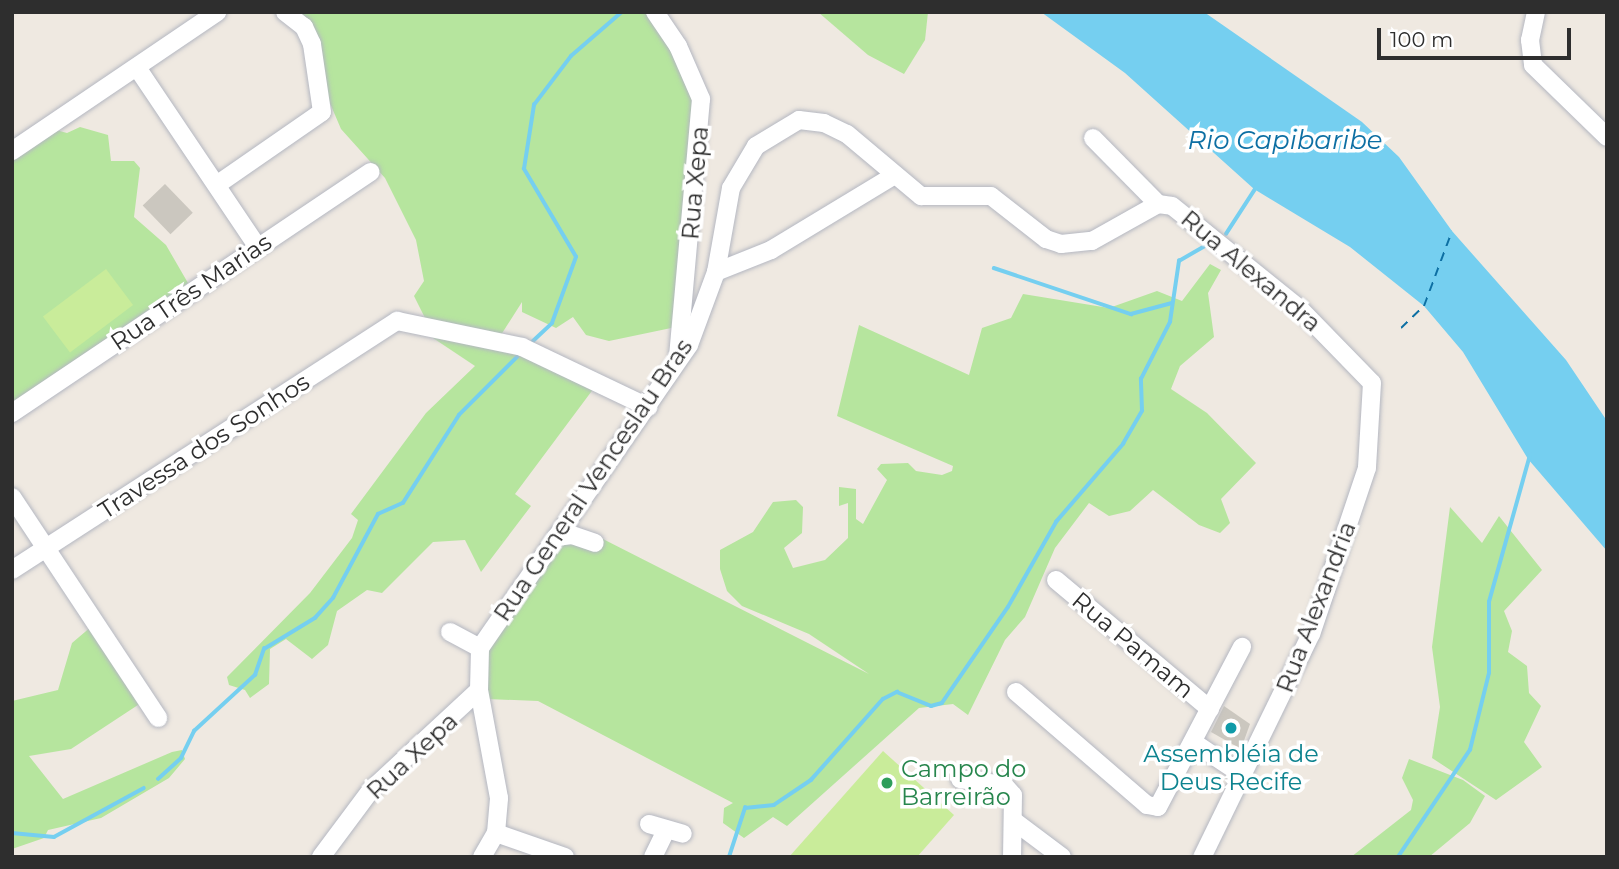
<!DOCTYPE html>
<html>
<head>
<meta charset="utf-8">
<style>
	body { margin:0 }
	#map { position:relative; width:1619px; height:869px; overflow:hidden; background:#efe9e1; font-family:Montserrat,sans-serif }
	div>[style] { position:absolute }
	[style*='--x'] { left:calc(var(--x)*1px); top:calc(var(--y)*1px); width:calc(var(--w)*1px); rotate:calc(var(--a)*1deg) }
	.green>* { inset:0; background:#b6e59e }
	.pitch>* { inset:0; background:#c9ec9a; transform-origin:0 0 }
	.water>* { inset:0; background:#75cff0 }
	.stream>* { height:3.5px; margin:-1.75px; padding:0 1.75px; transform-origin:1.75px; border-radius:1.75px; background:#75cff0 }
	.ferry>* { height:2px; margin-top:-1px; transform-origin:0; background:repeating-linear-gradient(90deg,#0d6fa3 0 9px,transparent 0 16px) }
	.building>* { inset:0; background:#cbc7bf; transform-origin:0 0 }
	.roads { filter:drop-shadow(0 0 2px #b4b7c1) drop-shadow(0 0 2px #b4b7c1) }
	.minor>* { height:18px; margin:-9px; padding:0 9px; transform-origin:9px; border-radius:9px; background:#fff }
	.dots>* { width:19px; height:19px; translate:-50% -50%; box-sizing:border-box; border:4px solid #fff; border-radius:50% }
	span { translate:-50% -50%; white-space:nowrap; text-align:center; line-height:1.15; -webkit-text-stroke:7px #fff; paint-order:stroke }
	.street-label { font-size:24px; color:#2e2e2e }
	.culture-label { font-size:24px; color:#0d838f }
	.leisure-label { font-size:24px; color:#27864d }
	.left { translate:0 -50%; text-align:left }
	.water-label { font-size:26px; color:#0d6fa3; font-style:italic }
	.frame { position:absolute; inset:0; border:14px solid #2e2e2e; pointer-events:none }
	.scale { position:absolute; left:1377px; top:28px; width:194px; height:32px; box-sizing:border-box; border:4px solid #2e2e2e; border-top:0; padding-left:9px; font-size:21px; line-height:24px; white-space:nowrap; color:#2e2e2e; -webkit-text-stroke:5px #fff; paint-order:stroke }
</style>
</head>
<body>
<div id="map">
	<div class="green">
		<div style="clip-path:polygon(291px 12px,649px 12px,671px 43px,694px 95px,676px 327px,609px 341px,586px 335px,573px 317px,556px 328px,522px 312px,522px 302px,499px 338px,427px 322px,414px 296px,424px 281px,416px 240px,385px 178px,341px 129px)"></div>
		<div style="clip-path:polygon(818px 12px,928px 12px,925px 40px,904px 74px,868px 55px)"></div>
		<div style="clip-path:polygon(80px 127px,108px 135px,111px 161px,134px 161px,140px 168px,134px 217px,166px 245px,188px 283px,12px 403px,12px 159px,56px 130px,67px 133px)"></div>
		<div style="clip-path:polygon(1210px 264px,1221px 270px,1208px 293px,1214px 337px,1180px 366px,1171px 389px,1207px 413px,1256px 463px,1221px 499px,1230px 523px,1220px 533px,1199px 525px,1153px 490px,1130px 511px,1109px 516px,1089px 503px,1055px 548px,1025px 617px,1005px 640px,968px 715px,953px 704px,919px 708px,787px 826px,773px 817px,744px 838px,723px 823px,724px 808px,733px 803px,538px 701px,488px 699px,483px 657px,565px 539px,597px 536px,869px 674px,809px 634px,742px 606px,727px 591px,720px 569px,720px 550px,753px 532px,773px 502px,796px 500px,803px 507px,802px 533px,784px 548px,793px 568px,825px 560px,848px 538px,848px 503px,839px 506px,839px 487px,856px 489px,856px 519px,863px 524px,887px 480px,877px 469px,881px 464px,908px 463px,916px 471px,942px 475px,952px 471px,953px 466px,837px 416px,859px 325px,969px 375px,982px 328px,1011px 318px,1023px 294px,1109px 308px,1157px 291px,1182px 301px)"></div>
		<div style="clip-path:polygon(424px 332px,499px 347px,597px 384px,515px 494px,531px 506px,481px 572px,465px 540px,433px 542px,382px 593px,367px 590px,337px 611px,328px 645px,312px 659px,286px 639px,270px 649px,269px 684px,250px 698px,245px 690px,229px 685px,227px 677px,310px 593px,352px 538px,358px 520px,351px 514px,426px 413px,475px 366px)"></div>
		<div style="clip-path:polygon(1450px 507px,1482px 543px,1499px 516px,1542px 570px,1504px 611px,1512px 631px,1508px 652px,1527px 666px,1529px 693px,1541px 706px,1524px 742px,1542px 767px,1496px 800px,1432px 758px,1440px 707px,1432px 647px)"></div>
		<div style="clip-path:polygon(92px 626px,144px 701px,71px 749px,29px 756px,63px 799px,172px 752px,182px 750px,185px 759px,169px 778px,101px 818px,48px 830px,44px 838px,12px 849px,12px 701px,58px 690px,72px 643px)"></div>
		<div style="clip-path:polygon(1409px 759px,1463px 780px,1485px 796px,1470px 823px,1429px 857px,1351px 857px,1411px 810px,1413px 800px,1402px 778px)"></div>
	</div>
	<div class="pitch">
		<div style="left:106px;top:269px;width:45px;height:79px;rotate:53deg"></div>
		<div style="clip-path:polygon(883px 751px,954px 815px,917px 857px,789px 857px)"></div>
	</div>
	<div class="water">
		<div style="clip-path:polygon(1041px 12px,1204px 12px,1362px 122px,1399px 157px,1452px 231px,1566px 360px,1607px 421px,1607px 551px,1528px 459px,1463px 352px,1424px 306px,1350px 247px,1254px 189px,1125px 73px)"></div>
	</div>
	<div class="stream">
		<div style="--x:1226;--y:234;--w:57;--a:-57.1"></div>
		<div style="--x:994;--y:268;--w:145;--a:18.6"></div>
		<div style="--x:1131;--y:314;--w:42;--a:-15"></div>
		<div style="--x:533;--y:341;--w:26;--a:-43"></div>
		<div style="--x:552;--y:323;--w:70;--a:-70"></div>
		<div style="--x:576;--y:257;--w:102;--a:-120.6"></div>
		<div style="--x:524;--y:169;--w:65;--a:-81.1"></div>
		<div style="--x:534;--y:105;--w:61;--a:-52.9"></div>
		<div style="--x:571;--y:56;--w:67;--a:-40.8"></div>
		<div style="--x:158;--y:779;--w:31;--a:-42"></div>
		<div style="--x:181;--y:758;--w:30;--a:-64"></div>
		<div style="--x:194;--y:731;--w:83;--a:-42.6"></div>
		<div style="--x:255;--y:675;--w:28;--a:-71"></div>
		<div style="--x:264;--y:649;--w:60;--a:-31.3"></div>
		<div style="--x:315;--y:618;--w:27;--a:-48"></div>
		<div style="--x:333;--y:598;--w:95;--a:-61.8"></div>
		<div style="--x:378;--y:514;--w:27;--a:-24"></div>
		<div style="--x:403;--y:503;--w:104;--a:-57.5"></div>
		<div style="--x:459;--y:415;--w:82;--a:-45"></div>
		<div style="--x:12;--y:833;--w:42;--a:5.4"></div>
		<div style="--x:54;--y:837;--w:102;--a:-28.6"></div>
		<div style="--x:729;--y:857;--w:52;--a:-71.9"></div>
		<div style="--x:745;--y:808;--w:29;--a:-6"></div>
		<div style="--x:774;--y:805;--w:45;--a:-34"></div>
		<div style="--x:811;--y:780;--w:108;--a:-48.4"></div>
		<div style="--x:883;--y:699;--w:16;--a:-27"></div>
		<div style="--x:897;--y:692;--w:37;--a:22"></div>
		<div style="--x:931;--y:706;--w:11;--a:-15"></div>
		<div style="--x:942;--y:703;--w:116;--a:-55.5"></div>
		<div style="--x:1008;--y:607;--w:98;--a:-60.5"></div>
		<div style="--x:1056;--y:522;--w:103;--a:-49.3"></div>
		<div style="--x:1123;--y:444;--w:38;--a:-60"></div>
		<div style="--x:1142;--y:411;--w:32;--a:-92"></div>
		<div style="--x:1141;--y:379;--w:64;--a:-63"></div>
		<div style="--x:1170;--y:322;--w:62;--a:-81.6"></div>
		<div style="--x:1179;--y:261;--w:32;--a:-30"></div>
		<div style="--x:1398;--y:857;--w:129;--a:-56.1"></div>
		<div style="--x:1470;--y:750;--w:79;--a:-76.1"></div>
		<div style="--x:1489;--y:673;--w:71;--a:-90"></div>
		<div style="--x:1489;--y:602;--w:153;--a:-74.4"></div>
	</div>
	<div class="ferry">
		<div style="--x:1401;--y:328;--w:32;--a:-44"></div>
		<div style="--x:1424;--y:306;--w:80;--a:-69.5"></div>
	</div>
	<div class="building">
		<div style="left:165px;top:184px;width:40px;height:31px;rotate:46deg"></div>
		<div style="clip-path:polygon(1224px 706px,1250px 724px,1241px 749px,1211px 732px)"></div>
	</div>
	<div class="roads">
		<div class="minor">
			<div style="--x:655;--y:12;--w:41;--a:55.9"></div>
			<div style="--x:678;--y:46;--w:58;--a:66.5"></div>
			<div style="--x:701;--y:99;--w:258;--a:95.1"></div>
			<div style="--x:1536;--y:12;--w:29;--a:102"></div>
			<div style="--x:1530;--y:40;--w:25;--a:83"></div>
			<div style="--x:1533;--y:65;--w:103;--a:44.2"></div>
			<div style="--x:138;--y:69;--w:213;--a:56.1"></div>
			<div style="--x:1093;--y:138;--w:93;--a:45.4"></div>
			<div style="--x:12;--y:151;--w:248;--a:-34.1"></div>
			<div style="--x:218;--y:184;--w:126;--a:-34.7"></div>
			<div style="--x:322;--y:112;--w:69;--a:-98.4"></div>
			<div style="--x:312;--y:44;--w:19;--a:-115"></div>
			<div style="--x:304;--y:27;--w:24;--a:-142"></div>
			<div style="--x:716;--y:272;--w:59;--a:-21.8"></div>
			<div style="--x:771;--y:250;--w:145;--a:-31.2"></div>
			<div style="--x:12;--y:413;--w:432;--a:-33.9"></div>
			<div style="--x:12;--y:497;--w:265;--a:56.5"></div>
			<div style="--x:556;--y:537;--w:16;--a:-7"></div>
			<div style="--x:572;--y:535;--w:24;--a:19"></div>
			<div style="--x:12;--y:570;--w:459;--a:-32.9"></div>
			<div style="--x:397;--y:321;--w:128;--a:11.7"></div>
			<div style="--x:522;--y:347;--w:140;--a:25.5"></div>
			<div style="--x:1056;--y:580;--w:201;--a:40"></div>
			<div style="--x:450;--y:632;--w:34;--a:28"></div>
			<div style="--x:1016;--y:692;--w:173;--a:40.8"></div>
			<div style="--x:1147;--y:805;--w:11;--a:10"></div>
			<div style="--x:1158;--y:807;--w:181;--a:-62.3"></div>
			<div style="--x:1193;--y:742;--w:61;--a:33.7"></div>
			<div style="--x:960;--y:779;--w:44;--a:7.8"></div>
			<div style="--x:1004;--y:785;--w:13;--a:48"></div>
			<div style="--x:1013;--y:795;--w:62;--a:90.9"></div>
			<div style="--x:1014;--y:821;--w:60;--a:36.9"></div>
			<div style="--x:649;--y:824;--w:35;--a:16"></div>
			<div style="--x:496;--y:833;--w:73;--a:19.2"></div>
			<div style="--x:321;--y:857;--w:84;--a:-53.3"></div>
			<div style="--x:371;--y:790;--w:147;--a:-42.8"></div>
			<div style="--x:482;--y:857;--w:28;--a:-60"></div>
			<div style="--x:496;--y:833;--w:35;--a:-85"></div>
			<div style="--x:499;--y:798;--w:110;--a:-100.5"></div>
			<div style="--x:479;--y:690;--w:42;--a:-88.6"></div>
			<div style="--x:480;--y:648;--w:368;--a:-55.4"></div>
			<div style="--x:689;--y:345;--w:78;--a:-69.7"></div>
			<div style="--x:716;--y:272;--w:85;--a:-79.9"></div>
			<div style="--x:731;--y:188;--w:49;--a:-59.2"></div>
			<div style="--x:756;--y:146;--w:50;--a:-31.2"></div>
			<div style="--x:799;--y:120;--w:25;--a:7"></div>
			<div style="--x:824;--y:123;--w:25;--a:26"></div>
			<div style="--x:847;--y:134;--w:97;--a:40"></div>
			<div style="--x:921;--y:196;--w:70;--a:0"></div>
			<div style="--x:991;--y:196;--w:70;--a:38"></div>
			<div style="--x:1046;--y:239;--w:16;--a:18"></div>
			<div style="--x:1061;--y:244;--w:31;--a:-6"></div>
			<div style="--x:1092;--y:241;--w:76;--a:-29.3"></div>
			<div style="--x:1158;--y:204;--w:14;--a:8"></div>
			<div style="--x:1172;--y:206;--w:164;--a:38.8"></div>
			<div style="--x:1300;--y:309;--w:103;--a:45.8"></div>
			<div style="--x:1372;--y:383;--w:85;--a:93.4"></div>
			<div style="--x:1367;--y:468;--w:175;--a:108.6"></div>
			<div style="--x:1311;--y:634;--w:248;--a:116"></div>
			<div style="--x:653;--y:857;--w:30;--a:-64"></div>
		</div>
	</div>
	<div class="dots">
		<div style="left:1231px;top:728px;background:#0f9aa8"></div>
		<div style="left:887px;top:783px;background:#2e9e5b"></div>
	</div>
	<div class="street-label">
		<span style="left:695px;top:183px;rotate:-85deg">Rua Xepa</span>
		<span style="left:1251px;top:271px;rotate:40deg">Rua Alexandra</span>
		<span style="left:191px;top:292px;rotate:-34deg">Rua Três Marias</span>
		<span style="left:204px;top:446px;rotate:-33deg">Travessa dos Sonhos</span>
		<span style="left:593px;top:480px;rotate:-56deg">Rua General Venceslau Bras</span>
		<span style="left:1316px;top:607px;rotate:-69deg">Rua Alexandria</span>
		<span style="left:1133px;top:645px;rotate:40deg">Rua Pamam</span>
		<span style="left:412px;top:756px;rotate:-43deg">Rua Xepa</span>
	</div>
	<div class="culture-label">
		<span style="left:1231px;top:768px">Assembléia de<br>Deus Recife</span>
	</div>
	<div class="leisure-label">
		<span class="left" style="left:901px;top:783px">Campo do<br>Barreirão</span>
	</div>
	<div class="water-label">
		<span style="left:1285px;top:141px">Rio Capibaribe</span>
	</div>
	<div class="frame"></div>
	<div class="scale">100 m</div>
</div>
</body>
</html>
